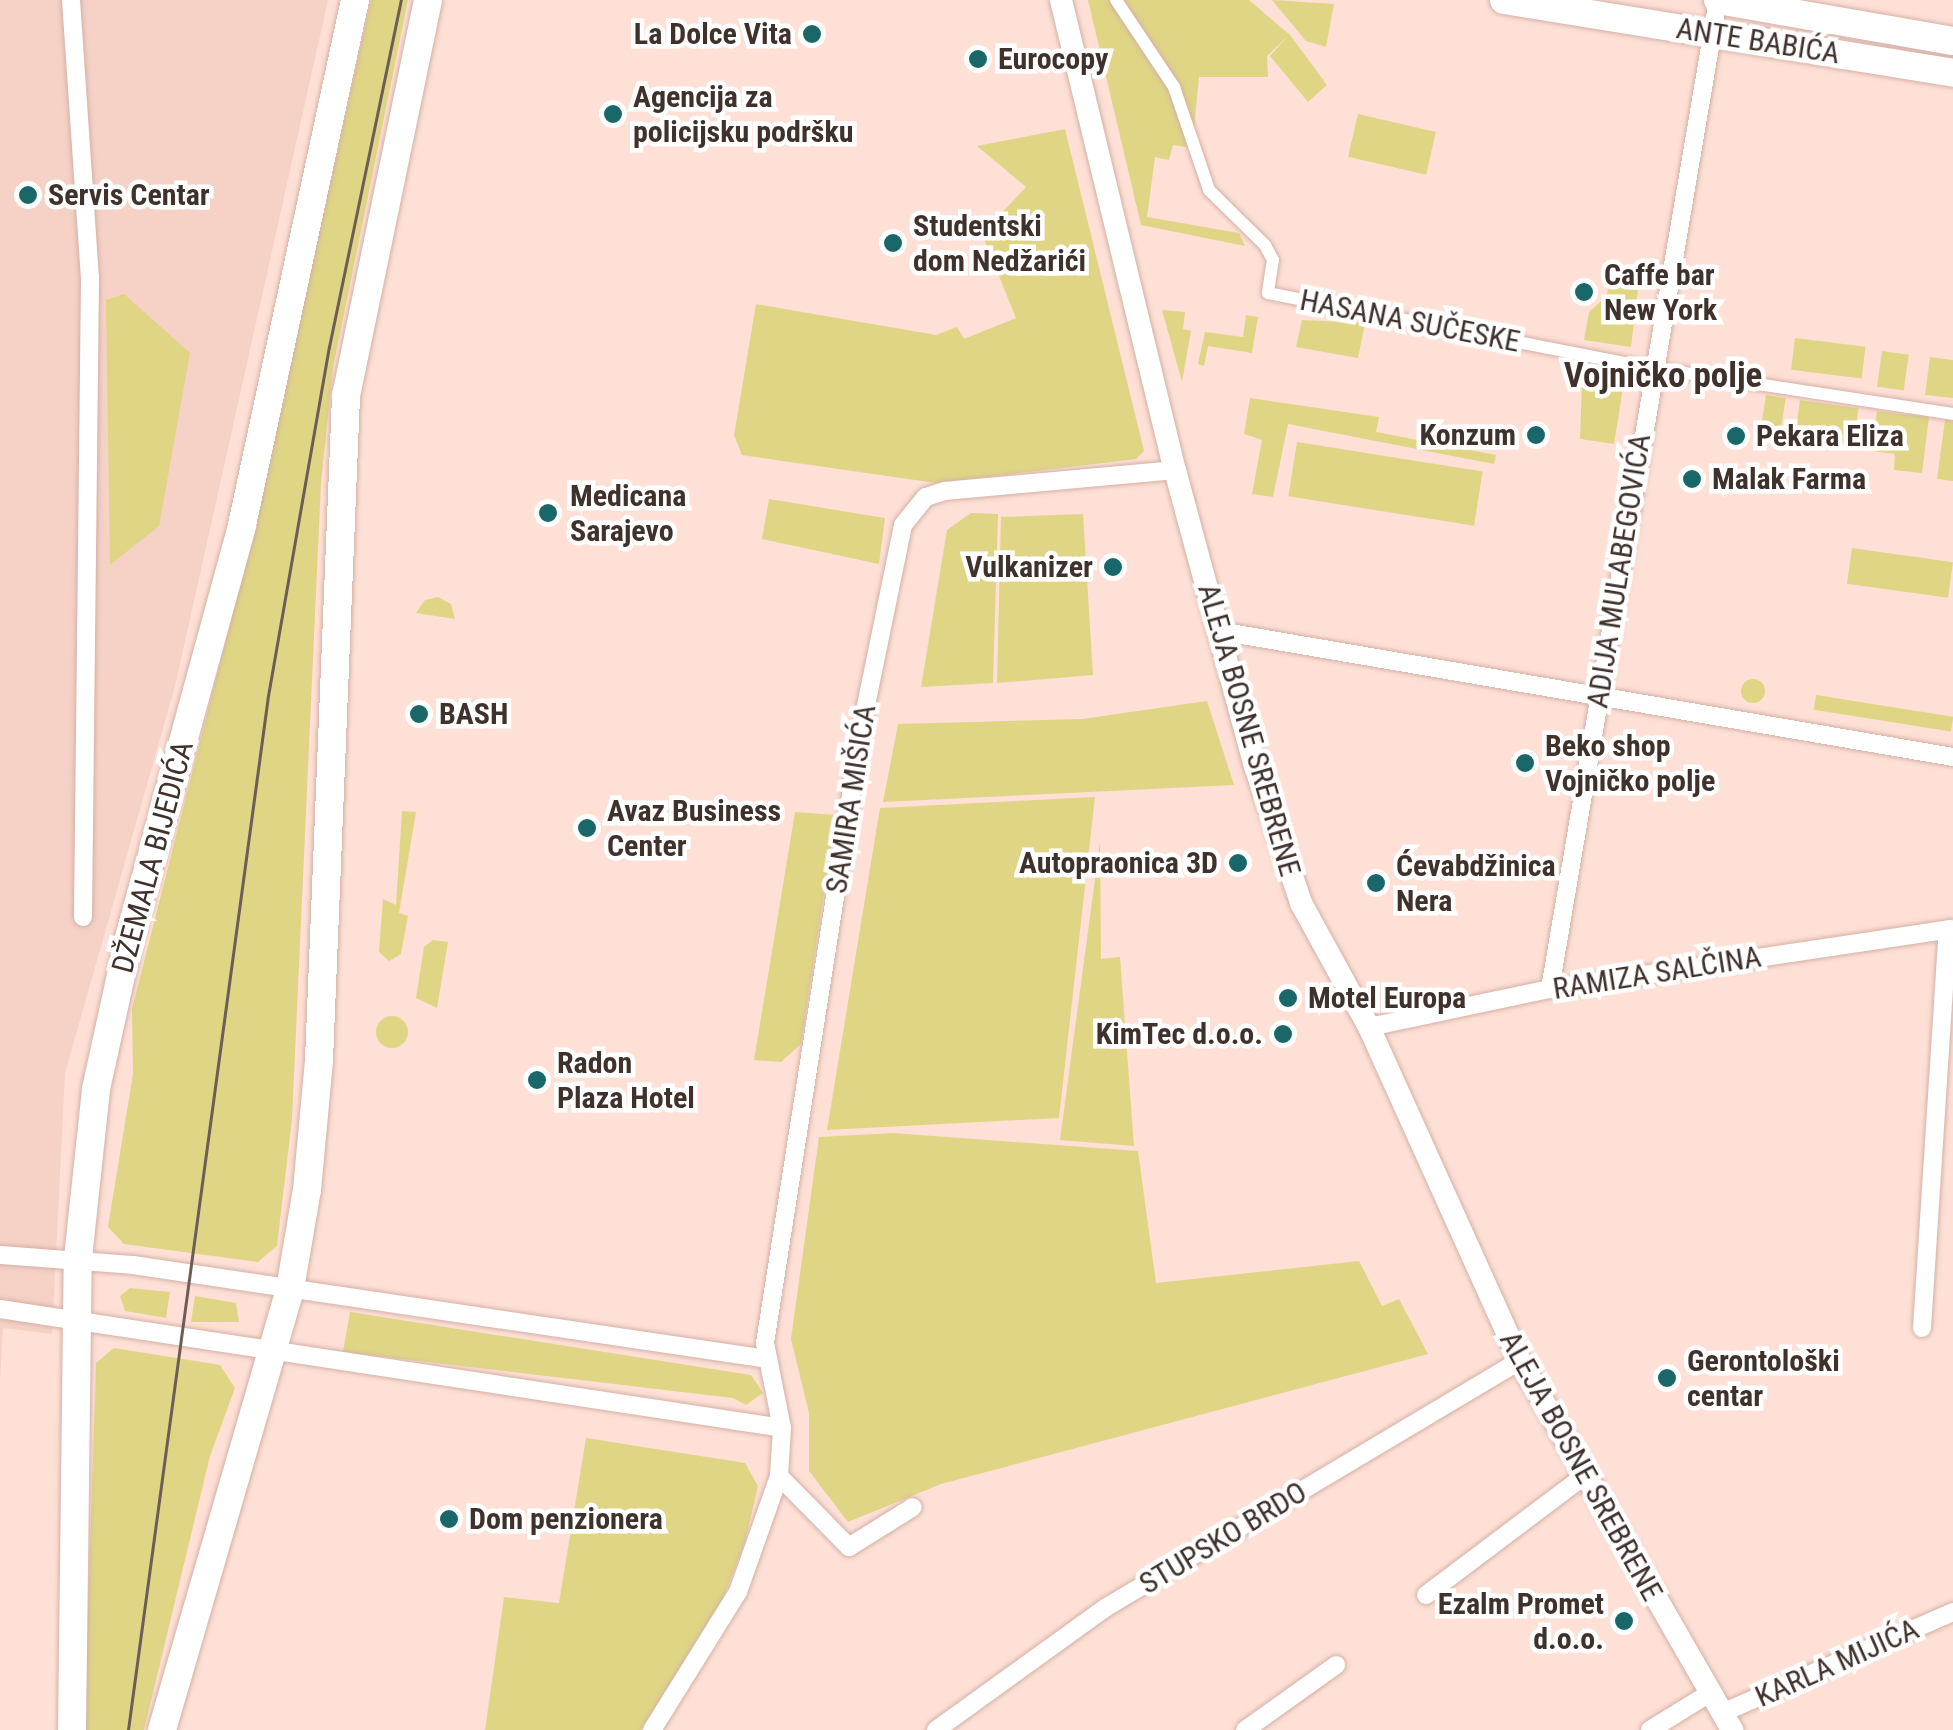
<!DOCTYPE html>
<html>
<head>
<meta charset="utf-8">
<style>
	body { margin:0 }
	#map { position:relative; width:1953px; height:1730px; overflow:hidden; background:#fee0d6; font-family:"Roboto Condensed",sans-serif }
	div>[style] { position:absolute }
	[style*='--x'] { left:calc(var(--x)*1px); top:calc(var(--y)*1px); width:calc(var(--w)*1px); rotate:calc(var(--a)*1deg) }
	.built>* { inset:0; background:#f5d1c6 }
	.green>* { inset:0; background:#dfd585; transform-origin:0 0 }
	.round { border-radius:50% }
	.roads { filter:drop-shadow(0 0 2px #d4b0a5) drop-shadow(0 0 2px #d4b0a5) }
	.pedestrian>* { height:12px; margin:-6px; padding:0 6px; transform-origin:6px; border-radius:6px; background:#fff }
	.minor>* { height:18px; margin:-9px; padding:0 9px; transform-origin:9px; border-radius:9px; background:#fff }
	.tertiary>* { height:22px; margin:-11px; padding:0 11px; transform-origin:11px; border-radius:11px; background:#fff }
	.primary>* { height:28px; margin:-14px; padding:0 14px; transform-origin:14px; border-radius:14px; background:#fff }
	.tram>* { height:2.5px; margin:-1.25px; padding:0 1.25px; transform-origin:1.25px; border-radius:1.25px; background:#6e5c56 }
	.dots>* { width:28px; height:28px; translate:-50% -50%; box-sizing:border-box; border:5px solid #fff; border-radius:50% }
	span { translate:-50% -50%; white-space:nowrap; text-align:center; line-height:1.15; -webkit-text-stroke:9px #fff; paint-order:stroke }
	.poi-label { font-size:30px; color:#3f312c; font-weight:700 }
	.right { translate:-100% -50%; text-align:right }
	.left { translate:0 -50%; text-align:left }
	.street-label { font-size:30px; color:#3f312c }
	.quarter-label { font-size:35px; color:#3f312c; font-weight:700 }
</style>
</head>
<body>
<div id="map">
	<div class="built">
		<div style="clip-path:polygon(0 0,328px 0,175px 686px,65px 1073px,52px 1334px,3px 1328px,0 1380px)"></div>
	</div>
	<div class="green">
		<div style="clip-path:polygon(371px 0,408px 0,333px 368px,321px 483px,292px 1119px,277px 1246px,258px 1262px,124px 1244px,108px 1227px,133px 1074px,132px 1009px,245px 565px)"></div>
		<div style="clip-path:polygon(1088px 0,1249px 0,1290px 35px,1327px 85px,1308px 102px,1270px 56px,1287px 37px,1267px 56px,1268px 77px,1199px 77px,1192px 148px,1173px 145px,1169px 160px,1155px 157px,1147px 217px,1239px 233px,1245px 246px,1141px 225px)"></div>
		<div style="clip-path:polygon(1272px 0,1334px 4px,1326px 47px,1306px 41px)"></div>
		<div style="left:1358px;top:114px;width:80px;height:44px;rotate:13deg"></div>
		<div style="clip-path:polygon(1065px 129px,1144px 451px,1136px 459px,936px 483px,742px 455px,734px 435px,756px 304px,936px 335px,957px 327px,964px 339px,1016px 318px,982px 234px,1026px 187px,977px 146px)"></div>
		<div style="clip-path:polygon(1610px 268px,1640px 273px,1631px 347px,1584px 340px,1589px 312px,1607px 296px)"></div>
		<div style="clip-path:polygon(124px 294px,190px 353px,159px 526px,110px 565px,106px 300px)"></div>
		<div style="clip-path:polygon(1162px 310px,1185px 312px,1183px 329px,1191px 331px,1182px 382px)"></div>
		<div style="clip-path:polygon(1246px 315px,1258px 317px,1252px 353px,1208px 346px,1204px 366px,1198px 364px,1205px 332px,1243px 337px)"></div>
		<div style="clip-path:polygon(1302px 320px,1365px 323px,1358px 358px,1296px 347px)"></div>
		<div style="left:1795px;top:338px;width:71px;height:32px;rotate:7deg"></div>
		<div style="left:1882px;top:351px;width:27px;height:36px;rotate:8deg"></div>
		<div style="clip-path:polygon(1930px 357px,1953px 360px,1953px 398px,1925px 395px)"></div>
		<div style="clip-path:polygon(1592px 364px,1626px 369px,1614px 444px,1580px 439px,1582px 383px)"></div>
		<div style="left:1766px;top:395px;width:20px;height:36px;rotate:9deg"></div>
		<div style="clip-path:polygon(1250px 398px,1379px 417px,1376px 432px,1496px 455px,1494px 464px,1288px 424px,1273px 497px,1252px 494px,1262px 440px,1244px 434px)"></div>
		<div style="left:1800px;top:400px;width:59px;height:37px;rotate:8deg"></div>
		<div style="clip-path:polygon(1877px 411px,1929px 417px,1922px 473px,1894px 470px,1895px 454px,1872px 451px)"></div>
		<div style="clip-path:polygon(1945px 420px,1953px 421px,1953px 481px,1937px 479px)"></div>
		<div style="left:1297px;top:442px;width:188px;height:55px;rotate:9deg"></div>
		<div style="clip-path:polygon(769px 499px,885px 518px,879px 564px,762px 539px)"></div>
		<div style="clip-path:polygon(971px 513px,998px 514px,993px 683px,921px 687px,947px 530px)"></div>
		<div style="clip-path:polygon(1083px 514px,1093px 675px,997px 683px,1001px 517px)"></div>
		<div style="left:1852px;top:548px;width:102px;height:36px;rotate:8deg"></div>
		<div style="clip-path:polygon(438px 597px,451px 604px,455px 619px,416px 613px,425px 600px)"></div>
		<div class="round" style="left:1741px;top:679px;width:24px;height:24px"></div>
		<div style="left:1816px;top:695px;width:139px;height:15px;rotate:9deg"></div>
		<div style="clip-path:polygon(1207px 701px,1234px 785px,883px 802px,898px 724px,1082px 719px)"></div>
		<div style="clip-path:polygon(1095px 797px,1059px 1118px,827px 1130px,880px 808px)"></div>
		<div style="clip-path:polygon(402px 811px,416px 812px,399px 913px,408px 916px,401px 954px,389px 961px,379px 952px,383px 899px,396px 905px)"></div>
		<div style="clip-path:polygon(795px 812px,836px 815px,801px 1044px,781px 1062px,754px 1060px)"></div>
		<div style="clip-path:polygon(1100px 842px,1101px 959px,1120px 957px,1134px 1146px,1060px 1140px)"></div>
		<div style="clip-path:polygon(433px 940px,448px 942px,437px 1008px,416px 998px,424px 947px)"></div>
		<div class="round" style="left:376px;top:1016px;width:32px;height:32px"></div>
		<div style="clip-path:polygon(893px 1133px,1138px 1151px,1156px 1283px,1359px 1261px,1382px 1306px,1399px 1299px,1428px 1354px,941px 1484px,848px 1522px,809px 1471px,809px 1413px,791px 1339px,819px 1137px)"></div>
		<div style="clip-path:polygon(130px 1288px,170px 1292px,166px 1318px,125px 1311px,120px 1296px)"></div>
		<div style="clip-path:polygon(195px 1296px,236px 1303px,239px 1322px,191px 1322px)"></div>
		<div style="clip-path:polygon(350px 1312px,751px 1375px,763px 1393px,746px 1405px,733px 1398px,343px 1352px)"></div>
		<div style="clip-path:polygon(114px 1348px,220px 1365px,235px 1388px,210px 1456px,144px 1730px,84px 1730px,96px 1363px)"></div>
		<div style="clip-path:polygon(586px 1438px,745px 1463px,758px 1486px,745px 1542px,724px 1596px,641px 1730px,485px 1730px,504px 1597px,559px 1603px)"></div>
	</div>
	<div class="roads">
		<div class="pedestrian">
			<div style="--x:1116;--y:0;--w:105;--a:56.3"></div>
			<div style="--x:1174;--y:87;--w:109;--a:71.2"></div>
			<div style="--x:1209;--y:190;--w:78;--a:44.5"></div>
			<div style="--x:1265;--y:245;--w:17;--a:62"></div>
			<div style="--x:1273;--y:260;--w:33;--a:99"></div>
			<div style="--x:1268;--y:293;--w:379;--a:11.1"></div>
			<div style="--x:1640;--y:366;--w:317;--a:8.7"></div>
		</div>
		<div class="minor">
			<div style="--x:71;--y:0;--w:279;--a:86.1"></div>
			<div style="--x:90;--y:278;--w:639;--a:90.63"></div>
			<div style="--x:1219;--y:631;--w:745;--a:9.74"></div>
			<div style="--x:1550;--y:989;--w:1003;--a:-80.36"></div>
			<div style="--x:1369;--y:1027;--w:185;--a:-11.9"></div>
			<div style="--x:1550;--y:989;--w:407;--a:-8.5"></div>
			<div style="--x:0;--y:1255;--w:133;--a:4.3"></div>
			<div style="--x:133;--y:1265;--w:641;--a:8.43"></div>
			<div style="--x:0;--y:1309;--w:791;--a:8.65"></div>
			<div style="--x:1922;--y:1328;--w:399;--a:-86.3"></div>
			<div style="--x:779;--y:1476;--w:100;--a:45.4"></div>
			<div style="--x:849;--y:1547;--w:75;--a:-32"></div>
			<div style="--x:1426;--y:1595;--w:193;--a:-37"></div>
			<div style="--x:1580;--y:1479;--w:10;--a:-96"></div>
			<div style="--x:1722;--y:1713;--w:252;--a:-23.6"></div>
			<div style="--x:652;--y:1730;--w:163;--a:-58.1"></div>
			<div style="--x:738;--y:1592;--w:123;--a:-70.5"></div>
			<div style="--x:779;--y:1476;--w:48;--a:-86.4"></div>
			<div style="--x:782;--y:1428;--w:87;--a:-101.3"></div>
			<div style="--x:765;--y:1343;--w:626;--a:-81.08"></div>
			<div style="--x:862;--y:725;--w:204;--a:-78.4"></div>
			<div style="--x:903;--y:525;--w:36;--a:-51"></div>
			<div style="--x:926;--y:497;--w:20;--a:-18"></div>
			<div style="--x:945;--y:491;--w:231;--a:-5.2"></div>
			<div style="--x:936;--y:1730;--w:208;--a:-35.8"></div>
			<div style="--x:1105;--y:1608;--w:483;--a:-30.8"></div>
			<div style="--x:1245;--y:1730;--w:112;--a:-35.5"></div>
			<div style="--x:1650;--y:1730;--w:70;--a:-31.7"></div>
		</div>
		<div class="tertiary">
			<div style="--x:1061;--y:0;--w:484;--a:76.4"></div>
			<div style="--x:1175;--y:470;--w:307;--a:74.9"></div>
			<div style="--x:1255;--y:766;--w:145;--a:71.4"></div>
			<div style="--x:1301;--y:903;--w:141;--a:61.3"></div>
			<div style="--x:1369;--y:1027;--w:367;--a:65.7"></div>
			<div style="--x:1520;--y:1361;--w:426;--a:60.1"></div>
		</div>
		<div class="primary">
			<div style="--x:1504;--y:0;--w:455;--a:9.2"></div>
			<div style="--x:1718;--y:0;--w:239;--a:9.9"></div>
			<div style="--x:72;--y:1730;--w:472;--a:-89.3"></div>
			<div style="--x:78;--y:1258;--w:170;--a:-83.9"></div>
			<div style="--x:96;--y:1089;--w:154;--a:-77.6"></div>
			<div style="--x:129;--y:939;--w:429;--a:-74.7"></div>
			<div style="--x:242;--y:525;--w:537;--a:-77.85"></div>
			<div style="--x:162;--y:1730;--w:459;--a:-73.8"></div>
			<div style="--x:290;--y:1289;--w:100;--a:-80.3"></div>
			<div style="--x:307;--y:1190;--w:131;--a:-84.7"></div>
			<div style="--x:319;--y:1060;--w:665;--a:-87.67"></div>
			<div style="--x:346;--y:396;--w:404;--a:-78.3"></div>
		</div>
	</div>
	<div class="tram">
		<div style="--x:128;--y:1730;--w:1043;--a:-82.29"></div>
		<div style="--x:268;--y:696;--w:354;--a:-80.1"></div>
		<div style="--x:329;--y:347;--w:354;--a:-78.3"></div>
	</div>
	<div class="dots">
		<div style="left:812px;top:34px;background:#196769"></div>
		<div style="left:978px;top:59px;background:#196769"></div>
		<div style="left:613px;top:114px;background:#196769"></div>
		<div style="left:28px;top:195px;background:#196769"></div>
		<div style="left:893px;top:243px;background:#196769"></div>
		<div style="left:1584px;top:292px;background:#196769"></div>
		<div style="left:1536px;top:435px;background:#196769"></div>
		<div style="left:1736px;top:436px;background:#196769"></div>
		<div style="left:1692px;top:479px;background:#196769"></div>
		<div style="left:548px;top:513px;background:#196769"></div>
		<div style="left:1113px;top:567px;background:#196769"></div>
		<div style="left:419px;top:714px;background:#196769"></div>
		<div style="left:1525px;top:763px;background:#196769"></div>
		<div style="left:587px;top:828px;background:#196769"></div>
		<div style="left:1238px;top:863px;background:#196769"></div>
		<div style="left:1376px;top:883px;background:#196769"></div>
		<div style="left:1288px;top:998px;background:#196769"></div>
		<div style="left:1283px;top:1034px;background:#196769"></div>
		<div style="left:537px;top:1080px;background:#196769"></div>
		<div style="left:1667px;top:1378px;background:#196769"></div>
		<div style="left:449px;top:1519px;background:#196769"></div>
		<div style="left:1624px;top:1621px;background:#196769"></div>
	</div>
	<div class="poi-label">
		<span class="right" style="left:792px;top:34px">La Dolce Vita</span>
		<span class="left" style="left:998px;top:59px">Eurocopy</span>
		<span class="left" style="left:633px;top:114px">Agencija za<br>policijsku podršku</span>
		<span class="left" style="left:48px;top:195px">Servis Centar</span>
		<span class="left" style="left:913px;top:243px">Studentski<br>dom Nedžarići</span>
		<span class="left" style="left:1604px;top:292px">Caffe bar<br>New York</span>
		<span class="right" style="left:1516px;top:435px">Konzum</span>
		<span class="left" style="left:1756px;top:436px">Pekara Eliza</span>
		<span class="left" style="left:1712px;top:479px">Malak Farma</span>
		<span class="left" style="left:570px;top:513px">Medicana<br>Sarajevo</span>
		<span class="right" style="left:1093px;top:567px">Vulkanizer</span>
		<span class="left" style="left:439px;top:714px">BASH</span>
		<span class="left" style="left:1545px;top:763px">Beko shop<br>Vojničko polje</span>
		<span class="left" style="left:607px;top:828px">Avaz Business<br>Center</span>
		<span class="right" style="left:1218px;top:863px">Autopraonica 3D</span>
		<span class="left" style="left:1396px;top:883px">Ćevabdžinica<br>Nera</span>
		<span class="left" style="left:1308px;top:998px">Motel Europa</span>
		<span class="right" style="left:1263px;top:1034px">KimTec d.o.o.</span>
		<span class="left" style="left:557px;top:1080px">Radon<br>Plaza Hotel</span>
		<span class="left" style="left:1687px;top:1378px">Gerontološki<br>centar</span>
		<span class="left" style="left:469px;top:1519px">Dom penzionera</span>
		<span class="right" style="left:1604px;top:1621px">Ezalm Promet<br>d.o.o.</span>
	</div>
	<div class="street-label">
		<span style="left:1758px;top:41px;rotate:9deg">ANTE BABIĆA</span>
		<span style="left:1410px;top:321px;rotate:11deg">HASANA SUČESKE</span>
		<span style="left:1619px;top:571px;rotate:-81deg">ADIJA MULABEGOVIĆA</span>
		<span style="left:1249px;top:730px;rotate:74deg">ALEJA BOSNE SREBRENE</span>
		<span style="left:851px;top:799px;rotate:-81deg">SAMIRA MIŠIĆA</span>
		<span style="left:153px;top:857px;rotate:-75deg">DŽEMALA BIJEDIĆA</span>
		<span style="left:1657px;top:973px;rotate:-9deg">RAMIZA SALČINA</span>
		<span style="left:1581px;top:1466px;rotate:61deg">ALEJA BOSNE SREBRENE</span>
		<span style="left:1223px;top:1538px;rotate:-31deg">STUPSKO BRDO</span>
		<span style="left:1837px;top:1663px;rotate:-24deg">KARLA MIJIĆA</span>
	</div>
	<div class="quarter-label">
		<span style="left:1663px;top:376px">Vojničko polje</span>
	</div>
</div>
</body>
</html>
